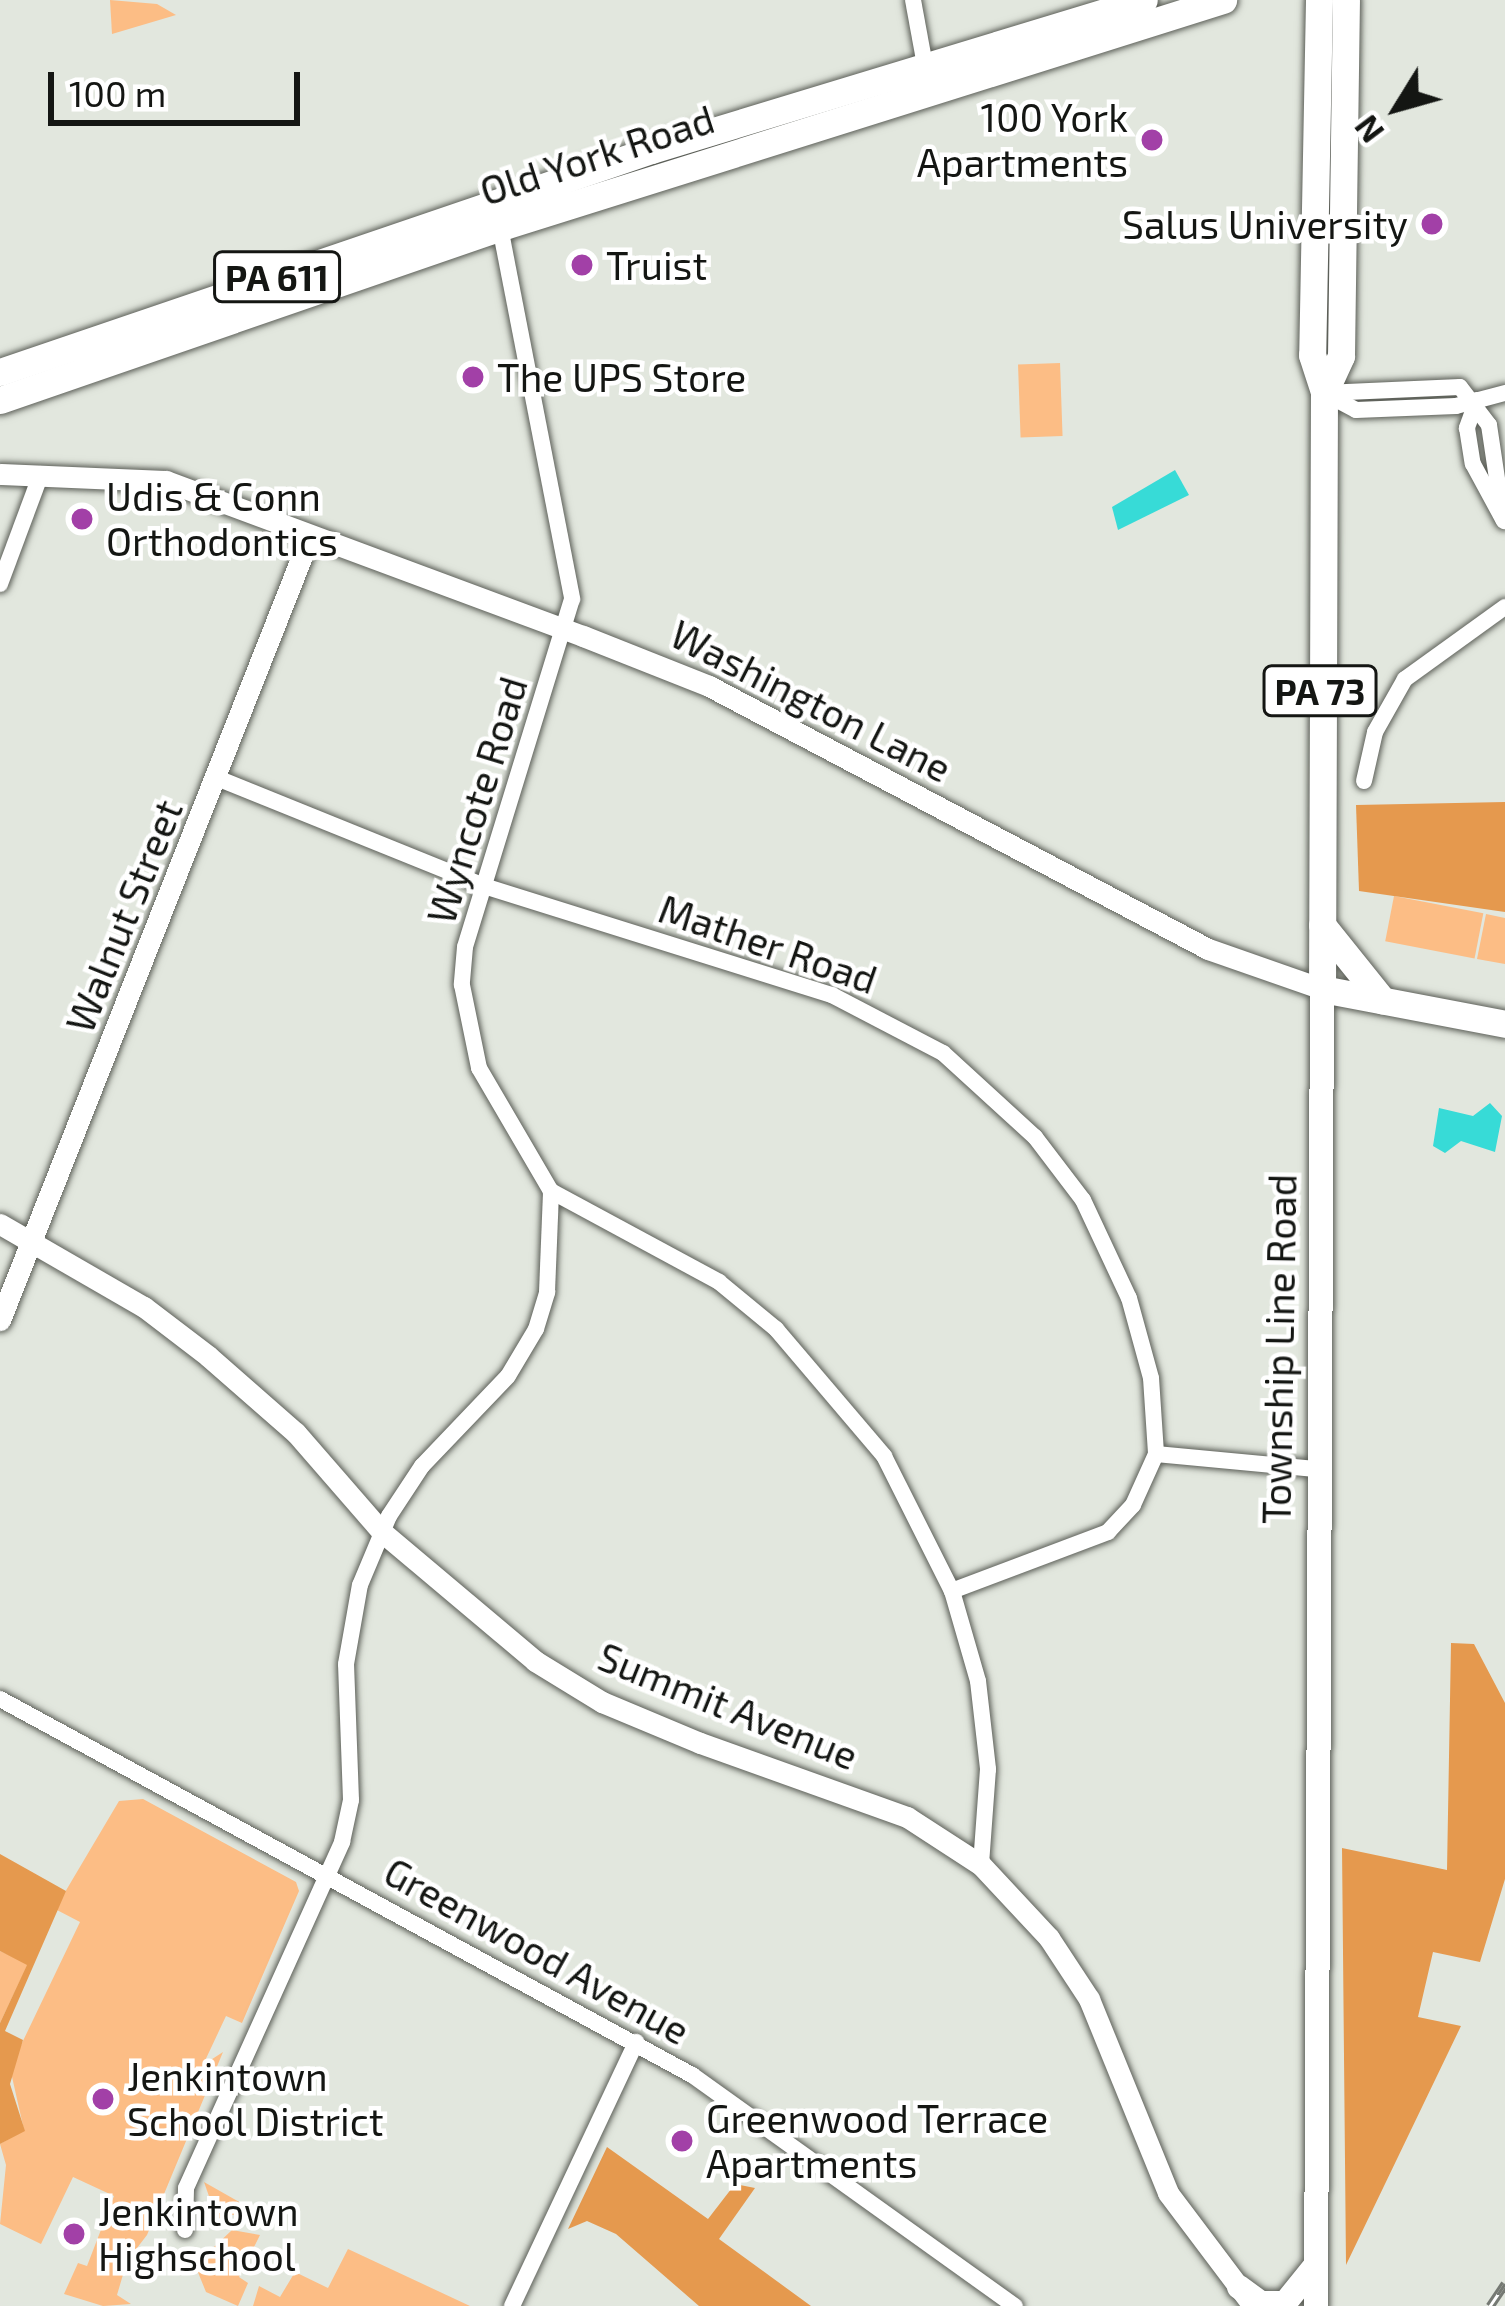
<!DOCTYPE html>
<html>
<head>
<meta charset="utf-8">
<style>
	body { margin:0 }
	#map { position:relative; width:1505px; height:2306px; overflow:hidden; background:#e2e7de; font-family:"Exo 2",sans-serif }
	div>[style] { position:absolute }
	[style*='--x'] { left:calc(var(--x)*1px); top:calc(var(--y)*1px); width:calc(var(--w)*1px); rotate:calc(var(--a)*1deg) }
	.green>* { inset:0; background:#fcbd85; transform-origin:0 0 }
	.forest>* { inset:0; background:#e5994e }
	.water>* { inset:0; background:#37dbd7 }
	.roads { filter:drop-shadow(0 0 3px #5c5f58) drop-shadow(0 0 3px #5c5f58) }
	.minor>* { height:16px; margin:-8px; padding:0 8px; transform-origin:8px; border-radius:8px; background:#fff }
	.tertiary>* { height:21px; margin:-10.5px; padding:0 10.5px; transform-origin:10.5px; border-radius:10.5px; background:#fff }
	.secondary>* { height:24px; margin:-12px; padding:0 12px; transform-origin:12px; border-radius:12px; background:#fff }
	.primary>* { height:27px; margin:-13.5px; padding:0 13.5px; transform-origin:13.5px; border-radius:13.5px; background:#fff }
	.trunk>* { height:27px; margin:-13.5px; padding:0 13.5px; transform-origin:13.5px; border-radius:13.5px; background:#fff }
	.rail>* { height:9px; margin-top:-4.5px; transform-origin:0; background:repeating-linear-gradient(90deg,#fff 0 14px,#757973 0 28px); box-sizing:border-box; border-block:3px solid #757973 }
	.dots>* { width:33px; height:33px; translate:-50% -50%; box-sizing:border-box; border:6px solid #fff; border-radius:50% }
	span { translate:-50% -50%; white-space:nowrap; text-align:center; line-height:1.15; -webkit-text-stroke:9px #fff; paint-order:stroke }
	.shield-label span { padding:3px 9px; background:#fff; border:3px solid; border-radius:9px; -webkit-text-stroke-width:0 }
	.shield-label { font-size:36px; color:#141613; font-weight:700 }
	.poi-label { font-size:39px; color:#141613 }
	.right { translate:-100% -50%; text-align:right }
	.left { translate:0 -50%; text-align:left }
	.street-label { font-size:39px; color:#141613 }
	.north { position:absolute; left:1337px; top:48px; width:120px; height:120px; -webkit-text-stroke:9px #fff; paint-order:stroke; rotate:233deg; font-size:33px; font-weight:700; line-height:48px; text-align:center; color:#141613 }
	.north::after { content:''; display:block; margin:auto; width:42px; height:54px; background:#141613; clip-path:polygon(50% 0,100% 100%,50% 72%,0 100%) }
	.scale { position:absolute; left:48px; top:72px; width:252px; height:54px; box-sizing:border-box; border:6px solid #141613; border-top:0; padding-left:15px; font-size:36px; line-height:42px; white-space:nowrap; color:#141613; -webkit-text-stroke:9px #fff; paint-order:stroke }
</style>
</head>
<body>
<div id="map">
	<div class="green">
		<div style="clip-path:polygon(110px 0,157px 4px,176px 15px,112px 34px)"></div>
		<div style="left:1060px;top:363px;width:73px;height:42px;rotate:88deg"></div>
		<div style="left:1394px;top:896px;width:91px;height:46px;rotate:11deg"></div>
		<div style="clip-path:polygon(1486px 914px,1505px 918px,1505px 964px,1477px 959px)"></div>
		<div style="clip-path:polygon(143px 1799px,296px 1882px,299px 1891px,242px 2023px,226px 2016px,203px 2065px,223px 2052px,147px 2235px,127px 2261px,117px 2295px,131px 2304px,103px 2306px,64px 2294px,78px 2263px,87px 2266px,114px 2196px,73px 2177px,41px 2244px,0 2224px,6px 2165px,0 2144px,24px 2130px,10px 2068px,80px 1922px,55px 1909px,119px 1801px)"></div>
		<div style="clip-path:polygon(0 1951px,28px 1964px,0 2023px)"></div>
		<div style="clip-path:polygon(204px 2182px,271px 2220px,270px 2223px,240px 2213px,217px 2219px)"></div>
		<div style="clip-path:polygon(232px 2230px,260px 2235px,239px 2277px,248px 2283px,238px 2306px,206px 2292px,195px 2265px)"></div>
		<div style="clip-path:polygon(348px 2249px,470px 2306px,253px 2306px,259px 2286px,280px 2297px,295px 2272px,328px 2288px)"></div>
	</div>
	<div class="forest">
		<div style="clip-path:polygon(1505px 802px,1505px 912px,1359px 891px,1356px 805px)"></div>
		<div style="clip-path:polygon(1451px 1643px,1474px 1644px,1505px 1703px,1505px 1879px,1480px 1962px,1433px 1952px,1418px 2017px,1461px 2026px,1346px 2265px,1342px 1848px,1447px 1870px)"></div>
		<div style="clip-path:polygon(0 1854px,66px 1891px,5px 2031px,23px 2040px,10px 2084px,25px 2131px,0 2144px,0 2023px,27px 1965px,0 1951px)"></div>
		<div style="clip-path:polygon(607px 2147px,708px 2219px,735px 2184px,755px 2188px,719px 2239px,811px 2306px,699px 2306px,616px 2234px,587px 2221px,568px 2229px)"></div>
	</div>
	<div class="water">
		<div style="clip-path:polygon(1175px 470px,1189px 495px,1118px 530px,1112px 507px)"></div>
		<div style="clip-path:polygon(1490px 1103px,1502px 1116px,1495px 1152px,1461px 1141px,1445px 1153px,1433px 1146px,1439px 1108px,1473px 1116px)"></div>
	</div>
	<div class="roads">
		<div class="minor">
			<div style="--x:913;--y:0;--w:77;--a:79.6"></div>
			<div style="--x:499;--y:222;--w:384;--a:79"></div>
			<div style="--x:572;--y:599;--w:364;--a:107.1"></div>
			<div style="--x:465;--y:947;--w:38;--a:95"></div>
			<div style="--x:462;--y:985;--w:85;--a:78.4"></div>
			<div style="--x:479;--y:1068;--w:143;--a:59.7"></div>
			<div style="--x:551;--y:1191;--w:191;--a:28.4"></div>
			<div style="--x:719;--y:1282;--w:74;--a:39.5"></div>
			<div style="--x:776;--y:1329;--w:167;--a:49.6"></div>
			<div style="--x:884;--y:1456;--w:151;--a:63.3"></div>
			<div style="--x:952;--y:1591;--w:94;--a:73.9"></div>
			<div style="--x:978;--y:1681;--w:89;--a:83.5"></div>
			<div style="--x:988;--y:1769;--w:96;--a:94.2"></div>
			<div style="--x:1324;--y:393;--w:136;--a:-2.5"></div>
			<div style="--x:1460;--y:387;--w:48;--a:52.7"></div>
			<div style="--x:1489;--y:425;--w:95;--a:81.5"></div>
			<div style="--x:1324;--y:393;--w:36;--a:28"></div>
			<div style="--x:1356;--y:410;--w:100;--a:-2.3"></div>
			<div style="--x:1456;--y:406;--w:51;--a:-14.9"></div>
			<div style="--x:1477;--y:400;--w:30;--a:110"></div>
			<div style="--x:1467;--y:428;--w:36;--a:81"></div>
			<div style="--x:1473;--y:464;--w:65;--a:61.5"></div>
			<div style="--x:0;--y:584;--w:117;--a:-69.6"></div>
			<div style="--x:217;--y:778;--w:288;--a:22"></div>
			<div style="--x:484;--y:886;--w:365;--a:17.4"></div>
			<div style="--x:832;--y:995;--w:125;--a:27.6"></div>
			<div style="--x:943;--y:1053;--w:125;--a:42.4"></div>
			<div style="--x:1035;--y:1137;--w:79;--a:52.7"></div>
			<div style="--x:1083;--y:1200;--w:108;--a:64.9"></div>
			<div style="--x:1129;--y:1298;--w:83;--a:74.6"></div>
			<div style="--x:1151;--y:1378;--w:76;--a:86.2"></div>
			<div style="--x:1156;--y:1454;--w:56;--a:114.3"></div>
			<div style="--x:1133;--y:1505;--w:37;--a:133"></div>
			<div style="--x:1108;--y:1532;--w:167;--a:159.3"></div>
			<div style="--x:1364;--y:781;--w:50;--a:-77.3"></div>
			<div style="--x:1375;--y:732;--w:61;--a:-60.5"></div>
			<div style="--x:1405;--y:679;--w:123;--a:-35.8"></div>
			<div style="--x:1156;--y:1454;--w:160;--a:5.4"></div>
			<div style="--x:0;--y:1699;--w:788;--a:28.52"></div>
			<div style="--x:692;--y:2075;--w:397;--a:35.6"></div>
			<div style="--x:185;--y:2230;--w:42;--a:-88.6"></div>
			<div style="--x:186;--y:2188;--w:380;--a:-65.7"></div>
			<div style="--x:342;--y:1842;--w:43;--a:-77.9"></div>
			<div style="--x:351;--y:1800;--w:136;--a:-92.1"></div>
			<div style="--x:346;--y:1664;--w:80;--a:-80"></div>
			<div style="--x:360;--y:1585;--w:75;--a:-67.2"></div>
			<div style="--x:389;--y:1516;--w:60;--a:-56.6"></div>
			<div style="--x:422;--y:1466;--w:124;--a:-46.3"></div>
			<div style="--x:508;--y:1376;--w:55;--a:-59.2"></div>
			<div style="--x:536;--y:1329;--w:39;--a:-73"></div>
			<div style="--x:547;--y:1292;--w:101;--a:-87.7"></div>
			<div style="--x:512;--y:2306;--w:292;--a:-64.8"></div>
		</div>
		<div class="tertiary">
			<div style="--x:0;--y:474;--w:166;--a:2.4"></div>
			<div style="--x:166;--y:481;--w:445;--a:20.4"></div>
			<div style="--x:583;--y:636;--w:136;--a:21.6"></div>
			<div style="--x:709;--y:686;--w:564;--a:27.79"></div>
			<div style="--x:1208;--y:949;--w:121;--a:19.3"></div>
			<div style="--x:0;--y:1224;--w:166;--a:30"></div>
			<div style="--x:144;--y:1307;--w:81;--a:37.4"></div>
			<div style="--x:208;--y:1356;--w:117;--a:41.2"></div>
			<div style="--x:296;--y:1433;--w:131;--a:49"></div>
			<div style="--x:382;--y:1532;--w:200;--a:40.1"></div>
			<div style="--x:535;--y:1661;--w:79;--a:31.5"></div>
			<div style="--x:602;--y:1702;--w:106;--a:22.7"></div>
			<div style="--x:700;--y:1743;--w:220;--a:19.7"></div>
			<div style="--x:907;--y:1817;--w:88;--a:33"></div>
			<div style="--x:981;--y:1865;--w:100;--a:47"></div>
			<div style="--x:1049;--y:1938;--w:73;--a:56.7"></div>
			<div style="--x:1089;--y:1999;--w:209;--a:67.8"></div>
			<div style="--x:1168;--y:2193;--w:133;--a:53"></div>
			<div style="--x:0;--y:1320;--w:843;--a:-68.43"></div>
		</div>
		<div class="secondary">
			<div style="--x:1239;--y:2287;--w:27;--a:36"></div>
			<div style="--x:1261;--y:2303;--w:24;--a:0"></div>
			<div style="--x:1285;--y:2303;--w:46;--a:-51.1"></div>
			<div style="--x:1316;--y:2306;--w:1317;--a:-89.74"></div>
		</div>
		<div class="primary">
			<div style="--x:1319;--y:0;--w:355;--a:91.1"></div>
			<div style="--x:1312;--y:355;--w:40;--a:72"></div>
			<div style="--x:1324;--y:393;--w:596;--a:90.19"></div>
			<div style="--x:1322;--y:989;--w:186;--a:10.8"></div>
			<div style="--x:1324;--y:393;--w:41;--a:-65.3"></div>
			<div style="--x:1341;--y:356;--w:356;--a:-89.2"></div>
			<div style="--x:1322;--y:925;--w:97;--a:51.2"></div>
		</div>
		<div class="trunk">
			<div style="--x:0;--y:372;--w:688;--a:-18.83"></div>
			<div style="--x:651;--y:150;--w:515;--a:-16.92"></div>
			<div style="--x:0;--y:400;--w:530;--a:-19.05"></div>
			<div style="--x:501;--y:227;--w:757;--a:-17.45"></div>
		</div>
	</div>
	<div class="rail">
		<div style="--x:1490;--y:2306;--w:27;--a:-56"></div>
	</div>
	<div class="dots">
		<div style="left:1152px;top:140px;background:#a240a7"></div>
		<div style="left:1432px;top:224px;background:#a240a7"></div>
		<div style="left:582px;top:265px;background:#a240a7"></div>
		<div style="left:473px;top:377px;background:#a240a7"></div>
		<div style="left:82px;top:519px;background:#a240a7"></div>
		<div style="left:103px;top:2099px;background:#a240a7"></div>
		<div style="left:682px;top:2141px;background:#a240a7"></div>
		<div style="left:74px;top:2234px;background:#a240a7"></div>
	</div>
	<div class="shield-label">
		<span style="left:277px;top:277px">PA 611</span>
		<span style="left:1320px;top:691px">PA 73</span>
	</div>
	<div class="poi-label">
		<span class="right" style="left:1128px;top:140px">100 York<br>Apartments</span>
		<span class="right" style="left:1408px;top:224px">Salus University</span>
		<span class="left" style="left:606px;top:265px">Truist</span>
		<span class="left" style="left:497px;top:377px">The UPS Store</span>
		<span class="left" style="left:106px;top:519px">Udis &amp; Conn<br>Orthodontics</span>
		<span class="left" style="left:127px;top:2099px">Jenkintown<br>School District</span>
		<span class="left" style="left:706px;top:2141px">Greenwood Terrace<br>Apartments</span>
		<span class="left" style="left:98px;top:2234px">Jenkintown<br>Highschool</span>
	</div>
	<div class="street-label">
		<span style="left:597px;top:155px;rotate:-18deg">Old York Road</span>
		<span style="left:811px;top:701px;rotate:27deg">Washington Lane</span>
		<span style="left:477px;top:800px;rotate:-73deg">Wyncote Road</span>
		<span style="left:124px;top:916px;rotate:-68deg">Walnut Street</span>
		<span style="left:768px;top:944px;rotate:19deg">Mather Road</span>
		<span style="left:1279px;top:1349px;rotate:-89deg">Township Line Road</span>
		<span style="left:728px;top:1706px;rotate:22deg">Summit Avenue</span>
		<span style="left:537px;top:1951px;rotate:29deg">Greenwood Avenue</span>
	</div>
	<div class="north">N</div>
	<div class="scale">100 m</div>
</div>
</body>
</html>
